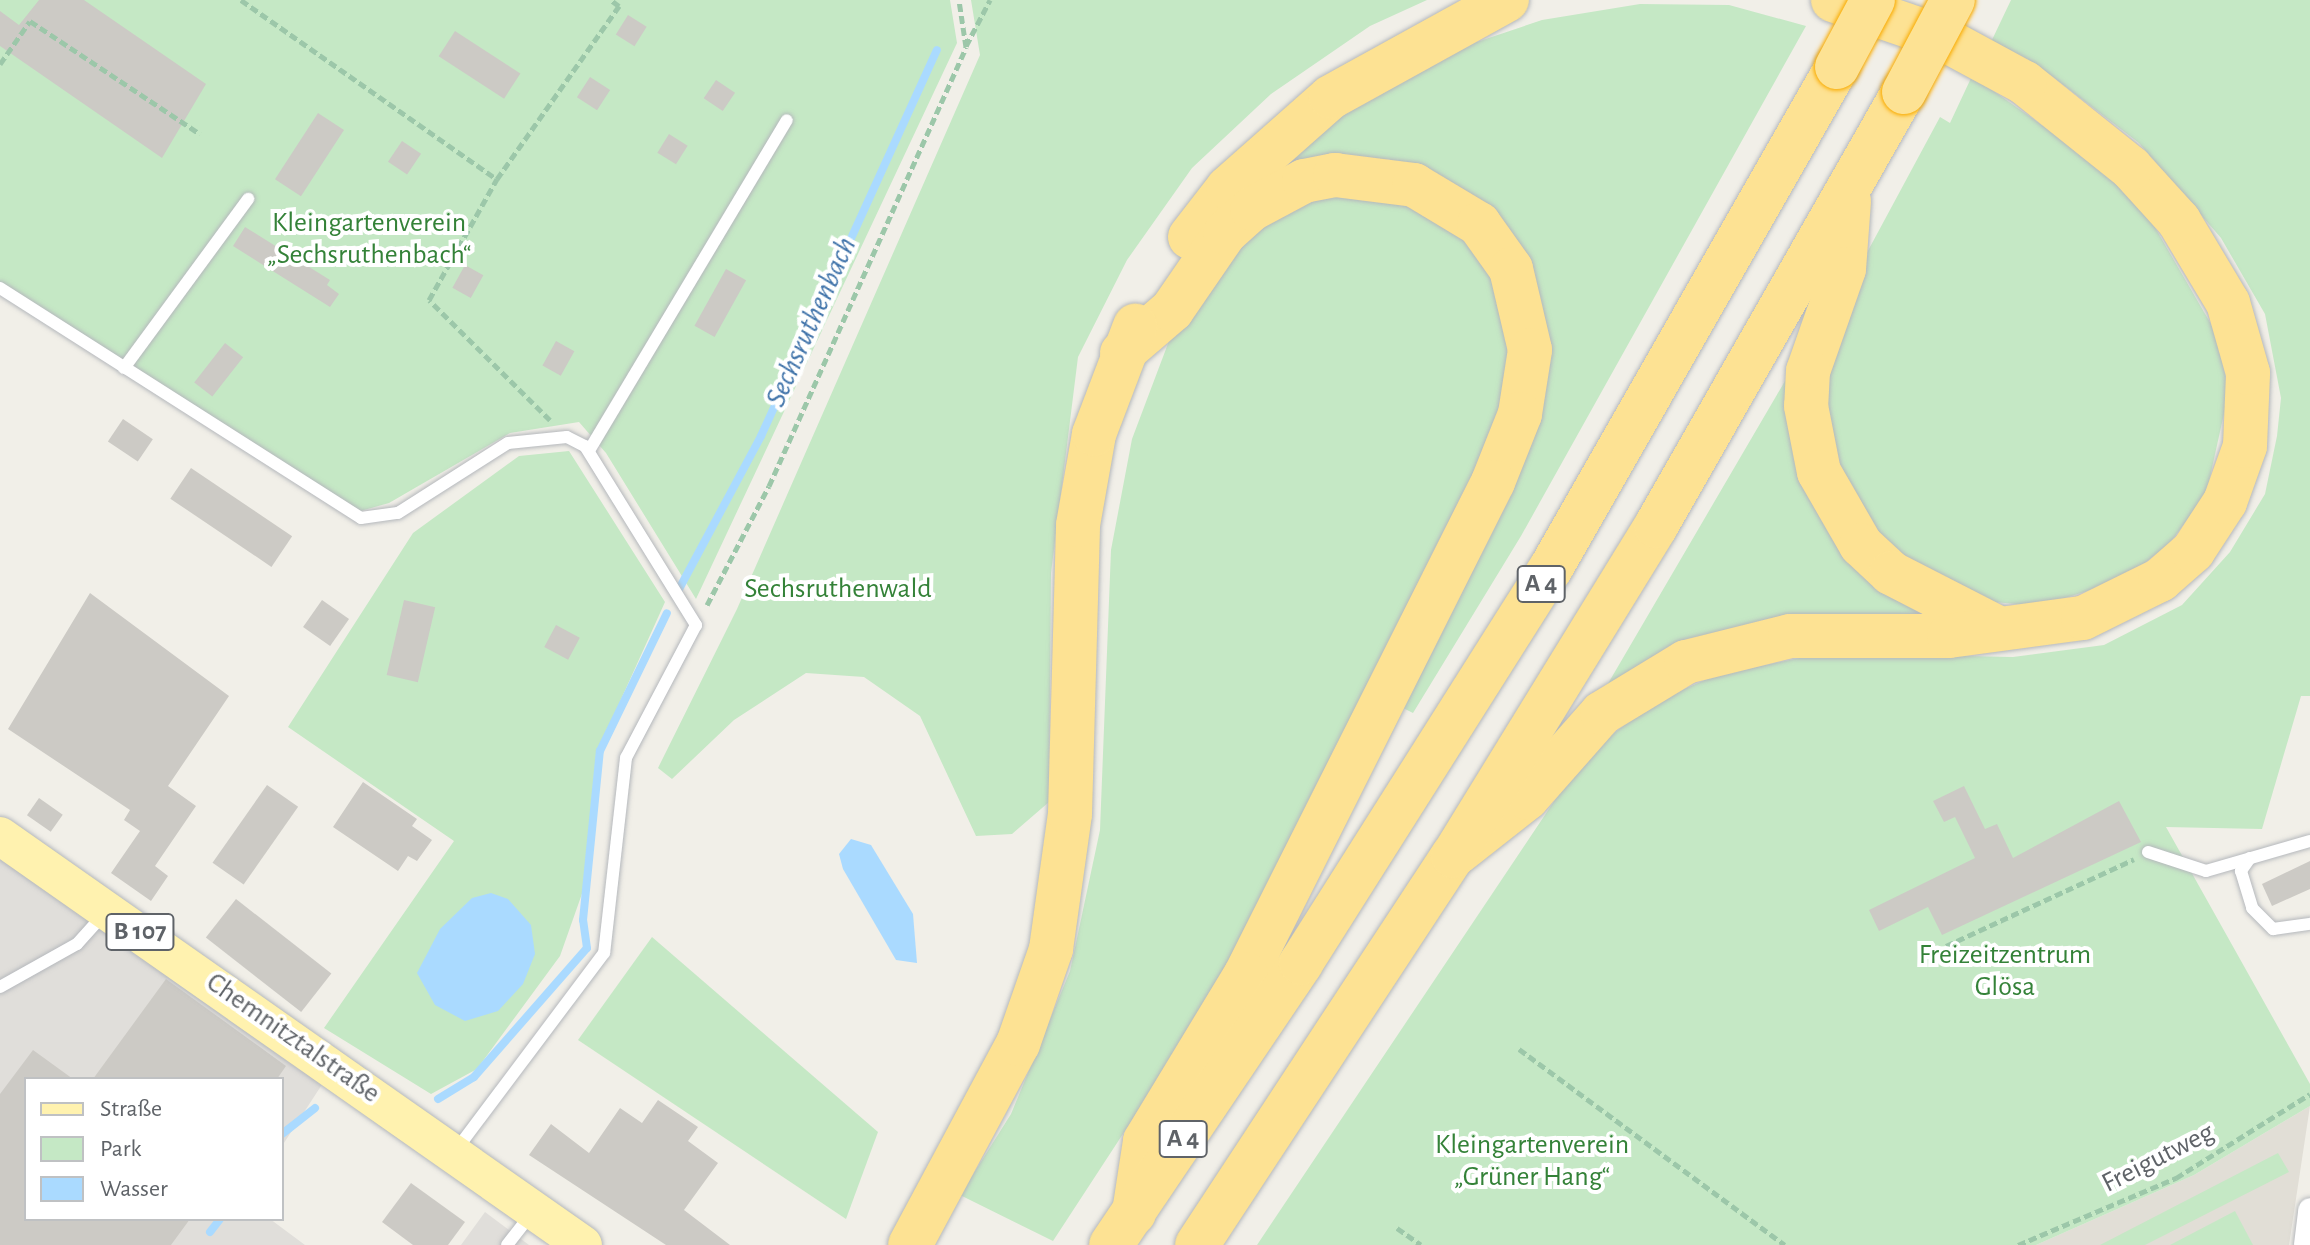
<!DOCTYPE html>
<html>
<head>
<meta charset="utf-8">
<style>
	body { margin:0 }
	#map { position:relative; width:2310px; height:1245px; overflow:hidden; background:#f1efe8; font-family:"Alegreya Sans",sans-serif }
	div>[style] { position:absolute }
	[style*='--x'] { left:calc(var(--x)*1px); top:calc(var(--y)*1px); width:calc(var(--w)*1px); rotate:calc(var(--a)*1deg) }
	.industrial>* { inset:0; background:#e0deda }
	.education>* { inset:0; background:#e1ded6 }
	.green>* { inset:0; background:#c5e8c5 }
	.water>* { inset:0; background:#aadaff }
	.stream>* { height:8px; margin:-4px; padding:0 4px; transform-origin:4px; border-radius:4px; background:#aadaff }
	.building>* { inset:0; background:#cccac5; transform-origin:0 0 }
	.path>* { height:5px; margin-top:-2.5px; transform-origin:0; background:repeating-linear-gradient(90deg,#9cc7a9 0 8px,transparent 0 12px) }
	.roads { filter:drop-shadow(0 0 2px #b5b8bc) drop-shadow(0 0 2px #b5b8bc) }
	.service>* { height:12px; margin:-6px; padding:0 6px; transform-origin:6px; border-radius:6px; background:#fff }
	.minor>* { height:24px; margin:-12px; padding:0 12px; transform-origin:12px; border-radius:12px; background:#fff }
	.primary>* { height:38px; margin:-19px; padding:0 19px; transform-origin:19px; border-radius:19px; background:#fff2af }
	.motorway>* { height:44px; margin:-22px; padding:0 22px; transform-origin:22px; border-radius:22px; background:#fde293 }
	.bridges { filter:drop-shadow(0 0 2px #f9ab00) drop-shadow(0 0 2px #f9ab00) }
	.motorway-bridge>* { height:44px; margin:-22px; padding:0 22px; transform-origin:22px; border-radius:22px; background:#fde293 }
	span { translate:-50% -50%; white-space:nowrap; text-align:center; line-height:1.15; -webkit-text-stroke:8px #fff; paint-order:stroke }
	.shield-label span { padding:2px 6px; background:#fff; border:2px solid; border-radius:6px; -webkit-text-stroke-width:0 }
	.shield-label { font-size:26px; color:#5f6368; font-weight:700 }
	.park-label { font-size:28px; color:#348238 }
	.street-label { font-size:28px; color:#5f6368 }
	.water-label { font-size:30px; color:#4174aa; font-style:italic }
	.legend { position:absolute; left:24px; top:1077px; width:260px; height:144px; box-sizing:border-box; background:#fff; border:2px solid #bfc1c3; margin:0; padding:10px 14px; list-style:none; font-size:24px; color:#5f6368 }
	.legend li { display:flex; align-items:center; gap:16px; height:40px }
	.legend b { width:40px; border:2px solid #bfc1c3 }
</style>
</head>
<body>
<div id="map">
	<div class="industrial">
		<div style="clip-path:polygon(0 858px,323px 1083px,282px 1146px,282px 1079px,26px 1079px,26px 1219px,270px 1219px,305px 1245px,0 1245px)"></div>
		<div style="clip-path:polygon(485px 1212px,529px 1245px,461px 1245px)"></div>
	</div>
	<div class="education">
		<div style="clip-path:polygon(2310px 1106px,2289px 1245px,2036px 1245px,2194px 1175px)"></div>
	</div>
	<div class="green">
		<div style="clip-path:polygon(0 0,950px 0,957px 43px,696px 599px,606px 453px,579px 422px,510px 433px,389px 503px,357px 512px,0 290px)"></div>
		<div style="clip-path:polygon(971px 0,1427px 0,1370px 26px,1271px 94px,1192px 168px,1127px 260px,1078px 357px,1051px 573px,1049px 802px,1012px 834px,976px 836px,920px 716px,864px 677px,806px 673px,734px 720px,672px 779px,658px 768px,737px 609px,980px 55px)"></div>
		<div style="clip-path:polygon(2011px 0,2310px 0,2310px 696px,2301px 696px,2262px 829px,2166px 827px,2310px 1084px,2310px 1106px,2194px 1175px,2036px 1245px,1257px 1245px,1565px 785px,1606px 739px,1657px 701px,1714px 676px,1823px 653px,2013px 657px,2104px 645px,2182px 605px,2230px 552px,2265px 494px,2277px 436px,2281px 398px,2265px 314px,2221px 238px,2139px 143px,2053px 77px,1991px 42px)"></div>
		<div style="clip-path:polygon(1640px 4px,1729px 5px,1806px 26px,1521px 536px,1413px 713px,1399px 706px,1545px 345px,1431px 172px,1387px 159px,1329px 159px,1266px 177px,1321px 127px,1459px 48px,1542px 20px)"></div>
		<div style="clip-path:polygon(1972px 76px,2103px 168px,2153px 224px,2215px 331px,2229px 391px,2206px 495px,2169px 544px,2123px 580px,2039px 606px,1982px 601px,1919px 575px,1849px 505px,1819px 398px,1863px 260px,1940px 117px,1950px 123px)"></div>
		<div style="clip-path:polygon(1334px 189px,1391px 191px,1448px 218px,1513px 308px,1501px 432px,1230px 970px,1053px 1241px,960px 1195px,1011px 1114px,1070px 971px,1100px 830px,1111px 550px,1132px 439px,1172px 333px,1223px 257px,1276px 212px)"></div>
		<div style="clip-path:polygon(1792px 369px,1803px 471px,1950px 624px,1606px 687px)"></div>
		<div style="clip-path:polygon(569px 451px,665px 602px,599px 748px,584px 888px,560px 956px,477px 1069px,431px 1094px,324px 1028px,454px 841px,288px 727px,413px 533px,519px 456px)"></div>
		<div style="clip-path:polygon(652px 937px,878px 1132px,846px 1219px,578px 1040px)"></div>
		<div style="clip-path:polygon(2278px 1153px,2289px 1172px,2145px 1245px,2100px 1245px)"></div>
		<div style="clip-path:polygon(2235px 1211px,2253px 1245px,2170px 1245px)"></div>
	</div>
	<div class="water">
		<div style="clip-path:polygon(851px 839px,871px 845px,913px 914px,917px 963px,896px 960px,843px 869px,839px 854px)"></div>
		<div style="clip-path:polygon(491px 893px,508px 899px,531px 925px,535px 954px,523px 984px,498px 1011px,465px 1021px,435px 1005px,417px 973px,440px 929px,472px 898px)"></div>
	</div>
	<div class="stream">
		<div style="--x:678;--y:591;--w:176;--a:-61.8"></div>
		<div style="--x:761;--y:436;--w:424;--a:-65.5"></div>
		<div style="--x:438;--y:1099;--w:42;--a:-31.4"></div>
		<div style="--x:474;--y:1077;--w:171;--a:-48.8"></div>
		<div style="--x:587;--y:948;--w:28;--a:-98"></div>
		<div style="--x:583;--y:920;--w:170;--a:-84.3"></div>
		<div style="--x:600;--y:751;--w:153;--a:-64.1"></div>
		<div style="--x:282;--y:1134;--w:42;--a:-38.2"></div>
		<div style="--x:210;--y:1232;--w:16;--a:-52"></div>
	</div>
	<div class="building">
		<div style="clip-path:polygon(39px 0,84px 0,206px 84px,162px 158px,0 46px,0 11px,19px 25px)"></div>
		<div style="left:628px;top:15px;width:22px;height:23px;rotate:32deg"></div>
		<div style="left:455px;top:31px;width:78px;height:30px;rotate:33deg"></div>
		<div style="left:590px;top:77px;width:24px;height:24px;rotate:33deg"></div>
		<div style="left:716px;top:80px;width:23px;height:22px;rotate:34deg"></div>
		<div style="left:318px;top:113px;width:31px;height:79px;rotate:33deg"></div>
		<div style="left:669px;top:134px;width:22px;height:22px;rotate:32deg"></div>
		<div style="left:402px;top:141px;width:23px;height:25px;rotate:34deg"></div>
		<div style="clip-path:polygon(245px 227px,330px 280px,327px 285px,339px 294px,330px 307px,233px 246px)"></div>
		<div style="left:465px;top:265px;width:21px;height:26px;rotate:29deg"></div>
		<div style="left:726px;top:269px;width:23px;height:65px;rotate:29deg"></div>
		<div style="left:556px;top:341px;width:21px;height:28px;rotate:29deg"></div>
		<div style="left:225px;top:343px;width:23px;height:50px;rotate:38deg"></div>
		<div style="left:123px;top:419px;width:36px;height:27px;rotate:34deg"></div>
		<div style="left:191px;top:468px;width:122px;height:37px;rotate:34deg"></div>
		<div style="clip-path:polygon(90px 593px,229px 696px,168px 786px,196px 806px,155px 866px,168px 876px,151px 901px,111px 873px,140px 831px,124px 820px,130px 810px,8px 729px)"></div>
		<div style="left:322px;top:600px;width:33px;height:33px;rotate:35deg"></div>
		<div style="left:404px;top:600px;width:32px;height:77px;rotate:13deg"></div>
		<div style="left:556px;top:625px;width:27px;height:25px;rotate:28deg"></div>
		<div style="clip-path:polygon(363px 782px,417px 819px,412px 826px,432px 840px,417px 861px,408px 856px,398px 871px,333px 827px)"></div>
		<div style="left:267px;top:785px;width:38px;height:95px;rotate:35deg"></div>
		<div style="clip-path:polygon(1964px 786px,1985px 829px,1997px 824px,2013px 858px,2119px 801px,2141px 842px,1942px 935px,1928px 907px,1879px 931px,1869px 910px,1975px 858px,1955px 817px,1944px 822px,1933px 801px)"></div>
		<div style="left:39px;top:798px;width:29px;height:21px;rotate:35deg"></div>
		<div style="clip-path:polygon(2310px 861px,2310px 889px,2272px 906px,2262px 884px)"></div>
		<div style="left:236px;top:899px;width:121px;height:49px;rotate:38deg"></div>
		<div style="clip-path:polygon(166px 979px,286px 1066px,277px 1079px,93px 1079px)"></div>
		<div style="clip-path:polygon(33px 1050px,73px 1079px,26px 1079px,26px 1219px,190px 1219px,171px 1245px,0 1245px,0 1094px)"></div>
		<div style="clip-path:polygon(658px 1100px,698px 1127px,688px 1141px,718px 1163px,684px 1210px,730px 1245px,666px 1245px,529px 1155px,551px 1124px,589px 1153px,620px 1108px,642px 1123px)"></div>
		<div style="clip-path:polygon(411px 1183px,465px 1222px,448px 1245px,413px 1245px,382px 1222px)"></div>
	</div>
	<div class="path">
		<div style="--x:241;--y:0;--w:312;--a:35"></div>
		<div style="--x:966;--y:46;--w:52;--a:-62.4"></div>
		<div style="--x:0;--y:64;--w:52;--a:-55.1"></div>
		<div style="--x:30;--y:21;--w:204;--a:33.6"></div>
		<div style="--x:550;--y:420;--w:170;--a:-135.2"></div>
		<div style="--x:429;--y:300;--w:139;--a:-60.7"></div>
		<div style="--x:497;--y:179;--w:212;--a:-54.8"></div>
		<div style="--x:619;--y:6;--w:10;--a:-143"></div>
		<div style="--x:707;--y:605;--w:134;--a:-62.5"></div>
		<div style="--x:769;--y:486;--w:481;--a:-65.8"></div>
		<div style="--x:966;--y:47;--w:48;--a:-98.5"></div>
		<div style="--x:1946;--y:946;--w:207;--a:-24.8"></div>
		<div style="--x:1519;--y:1049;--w:330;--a:36.4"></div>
		<div style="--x:1397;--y:1228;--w:29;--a:35"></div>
		<div style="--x:2018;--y:1245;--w:172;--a:-23"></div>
		<div style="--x:2176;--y:1178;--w:158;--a:-32.1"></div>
	</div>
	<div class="roads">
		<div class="service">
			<div style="--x:0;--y:288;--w:428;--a:32.5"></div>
			<div style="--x:361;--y:518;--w:37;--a:-8"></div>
			<div style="--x:398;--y:513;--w:130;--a:-32.5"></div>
			<div style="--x:508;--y:443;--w:59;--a:-5.8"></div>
			<div style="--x:567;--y:437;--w:20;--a:27"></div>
			<div style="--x:585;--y:446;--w:211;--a:58.2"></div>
			<div style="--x:696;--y:625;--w:150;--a:117.8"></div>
			<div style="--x:626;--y:758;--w:196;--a:96.4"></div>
			<div style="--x:604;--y:953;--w:246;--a:126.9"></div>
			<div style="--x:124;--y:368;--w:210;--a:-53.7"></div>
			<div style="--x:590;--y:449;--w:383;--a:-59.1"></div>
			<div style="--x:2148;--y:852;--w:61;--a:18.1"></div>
			<div style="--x:2206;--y:871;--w:108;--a:-16.1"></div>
			<div style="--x:2250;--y:858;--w:16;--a:125"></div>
			<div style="--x:2241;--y:871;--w:39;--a:73"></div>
			<div style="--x:2252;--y:908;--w:30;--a:45"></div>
			<div style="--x:2273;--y:929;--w:37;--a:-8"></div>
			<div style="--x:0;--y:987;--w:88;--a:-29.2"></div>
			<div style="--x:77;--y:944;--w:40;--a:-48"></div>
			<div style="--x:507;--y:1245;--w:41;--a:-52"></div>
		</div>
		<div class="minor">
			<div style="--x:2306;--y:1245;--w:35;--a:-83"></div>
		</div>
		<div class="primary">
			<div style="--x:0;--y:836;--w:712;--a:35.05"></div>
		</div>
		<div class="motorway">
			<div style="--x:1849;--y:201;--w:68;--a:94.2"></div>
			<div style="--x:1844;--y:269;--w:108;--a:109.4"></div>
			<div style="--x:1808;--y:371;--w:35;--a:93"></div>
			<div style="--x:1806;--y:406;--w:67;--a:78.9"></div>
			<div style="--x:1819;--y:472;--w:84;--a:60.1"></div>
			<div style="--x:1861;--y:545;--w:41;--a:43"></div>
			<div style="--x:1891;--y:573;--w:120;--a:27.2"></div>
			<div style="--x:1190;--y:237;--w:62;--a:-52.2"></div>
			<div style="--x:1228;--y:188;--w:137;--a:-41.5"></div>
			<div style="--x:1331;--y:97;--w:201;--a:-28.9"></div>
			<div style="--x:1122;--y:353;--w:66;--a:-40.7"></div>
			<div style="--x:1172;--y:310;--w:93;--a:-55.5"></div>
			<div style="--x:1225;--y:233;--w:36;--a:-42"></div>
			<div style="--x:1252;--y:209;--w:59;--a:-28.3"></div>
			<div style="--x:1304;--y:181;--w:32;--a:-11"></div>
			<div style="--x:1335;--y:175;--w:80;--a:7.2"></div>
			<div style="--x:1414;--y:185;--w:76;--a:31"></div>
			<div style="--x:1479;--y:224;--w:55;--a:54.6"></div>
			<div style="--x:1511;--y:269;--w:83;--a:76.8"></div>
			<div style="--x:1530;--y:350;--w:65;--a:98.9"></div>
			<div style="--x:1520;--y:414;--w:73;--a:111.7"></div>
			<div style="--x:1493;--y:482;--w:551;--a:116.66"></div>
			<div style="--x:1246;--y:974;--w:195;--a:121.2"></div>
			<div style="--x:1145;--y:1141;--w:73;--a:98.7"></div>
			<div style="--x:1453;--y:856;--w:94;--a:-38.1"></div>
			<div style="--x:1527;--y:798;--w:113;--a:-48.6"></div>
			<div style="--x:1602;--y:713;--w:98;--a:-31.3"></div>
			<div style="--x:1686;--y:662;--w:107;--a:-14"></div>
			<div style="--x:1790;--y:636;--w:159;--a:0"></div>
			<div style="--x:1949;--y:636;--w:135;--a:-7.7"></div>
			<div style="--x:2083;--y:618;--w:86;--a:-26.3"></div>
			<div style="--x:2160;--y:580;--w:44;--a:-41.3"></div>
			<div style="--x:2193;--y:551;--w:59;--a:-56.9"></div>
			<div style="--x:2225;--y:502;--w:59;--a:-70.3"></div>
			<div style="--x:2245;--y:446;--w:73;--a:-87.6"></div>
			<div style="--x:2248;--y:373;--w:73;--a:-105.9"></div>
			<div style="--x:2228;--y:303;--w:96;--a:-120.9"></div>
			<div style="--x:2179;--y:221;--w:72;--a:-132.2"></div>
			<div style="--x:2131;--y:168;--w:136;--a:-141.3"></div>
			<div style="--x:2025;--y:83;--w:99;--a:-151.6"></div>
			<div style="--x:1938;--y:36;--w:111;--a:-161.1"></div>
			<div style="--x:910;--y:1245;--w:228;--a:-61.8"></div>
			<div style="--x:1018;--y:1044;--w:101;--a:-70.8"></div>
			<div style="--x:1051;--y:949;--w:136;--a:-82"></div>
			<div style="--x:1070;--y:814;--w:289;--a:-88.4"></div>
			<div style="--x:1078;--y:525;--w:92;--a:-80"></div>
			<div style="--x:1094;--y:434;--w:116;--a:-69.2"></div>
			<div style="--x:1111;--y:1245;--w:340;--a:-56"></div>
			<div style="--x:1301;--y:963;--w:467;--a:-57.7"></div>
			<div style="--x:1551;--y:568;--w:577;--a:-60.28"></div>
			<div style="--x:1197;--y:1245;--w:466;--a:-56.7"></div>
			<div style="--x:1453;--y:856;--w:387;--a:-58.4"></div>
			<div style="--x:1656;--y:526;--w:500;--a:-60.3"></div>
		</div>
	</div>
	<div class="bridges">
		<div class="motorway-bridge">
			<div style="--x:1837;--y:67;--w:76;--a:-61.8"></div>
			<div style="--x:1904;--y:92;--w:104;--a:-62"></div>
		</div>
	</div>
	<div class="shield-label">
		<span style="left:1541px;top:584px">A 4</span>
		<span style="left:140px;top:932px">B 107</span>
		<span style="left:1183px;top:1139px">A 4</span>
	</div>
	<div class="park-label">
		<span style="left:369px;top:239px">Kleingartenverein<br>„Sechsruthenbach“</span>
		<span style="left:838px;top:589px">Sechsruthenwald</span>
		<span style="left:2005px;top:971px">Freizeitzentrum<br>Glösa</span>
		<span style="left:1532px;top:1161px">Kleingartenverein<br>„Grüner Hang“</span>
	</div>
	<div class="street-label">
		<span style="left:293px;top:1038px;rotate:35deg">Chemnitztalstraße</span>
		<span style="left:2158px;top:1158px;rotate:-27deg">Freigutweg</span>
	</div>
	<div class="water-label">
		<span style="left:811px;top:322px;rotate:-66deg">Sechsruthenbach</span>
	</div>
	<ul class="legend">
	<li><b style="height:10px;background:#fff2af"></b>Straße</li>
	<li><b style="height:22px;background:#c5e8c5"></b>Park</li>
	<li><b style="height:22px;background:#aadaff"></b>Wasser</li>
	</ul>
</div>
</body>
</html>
